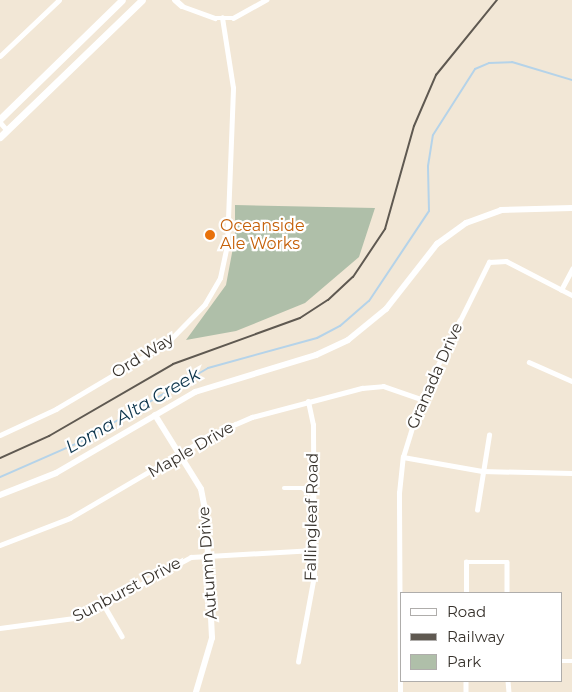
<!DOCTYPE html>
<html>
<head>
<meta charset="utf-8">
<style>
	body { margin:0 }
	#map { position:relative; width:572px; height:692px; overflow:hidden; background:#f2e7d6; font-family:Montserrat,sans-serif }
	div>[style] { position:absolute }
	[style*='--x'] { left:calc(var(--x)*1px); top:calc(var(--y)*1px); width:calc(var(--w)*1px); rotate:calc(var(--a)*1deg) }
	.green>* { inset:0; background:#afbfa9 }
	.stream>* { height:2px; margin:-1px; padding:0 1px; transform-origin:1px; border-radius:1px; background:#b5d3e9 }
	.street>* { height:4.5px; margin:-2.25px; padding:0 2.25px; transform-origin:2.25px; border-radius:2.25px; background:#fff }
	.secondary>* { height:6px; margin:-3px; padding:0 3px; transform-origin:3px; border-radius:3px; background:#fff }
	.primary>* { height:7px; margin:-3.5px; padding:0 3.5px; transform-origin:3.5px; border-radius:3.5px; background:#fff }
	.rail>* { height:2px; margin:-1px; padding:0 1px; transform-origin:1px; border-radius:1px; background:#5f5951 }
	.dots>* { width:14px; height:14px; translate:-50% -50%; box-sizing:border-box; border:2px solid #fff; border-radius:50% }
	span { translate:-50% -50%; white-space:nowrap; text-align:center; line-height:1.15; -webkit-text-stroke:4.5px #fff; paint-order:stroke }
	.food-label { font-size:16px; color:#c56008 }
	.left { translate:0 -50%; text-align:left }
	.street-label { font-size:16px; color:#37322c }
	.water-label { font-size:18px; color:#0c344b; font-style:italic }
	.legend { position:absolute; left:400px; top:592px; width:162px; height:90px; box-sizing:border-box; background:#fff; border:1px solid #afadab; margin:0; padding:6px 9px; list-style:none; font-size:15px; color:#37322c }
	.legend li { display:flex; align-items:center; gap:10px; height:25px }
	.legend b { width:25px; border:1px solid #afadab }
</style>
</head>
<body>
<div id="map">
	<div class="green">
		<div style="clip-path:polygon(235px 205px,375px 208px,359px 257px,305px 303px,236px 331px,186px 340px,226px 285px,235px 237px)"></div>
	</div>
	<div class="stream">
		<div style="--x:0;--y:477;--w:87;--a:-23.6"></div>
		<div style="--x:80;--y:442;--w:148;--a:-30"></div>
		<div style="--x:208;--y:368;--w:113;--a:-15.4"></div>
		<div style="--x:317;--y:338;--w:26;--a:-28"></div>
		<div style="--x:340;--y:326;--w:38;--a:-41"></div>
		<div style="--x:369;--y:301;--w:108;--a:-56.3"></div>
		<div style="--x:429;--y:211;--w:45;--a:-91.3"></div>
		<div style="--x:428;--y:166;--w:31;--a:-81"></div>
		<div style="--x:433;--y:135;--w:78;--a:-57.5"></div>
		<div style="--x:475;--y:69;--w:15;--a:-23"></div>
		<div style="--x:489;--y:63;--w:23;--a:-2"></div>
		<div style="--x:512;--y:62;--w:63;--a:16.7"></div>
	</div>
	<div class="street">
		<div style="--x:182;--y:6;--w:35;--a:20"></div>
		<div style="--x:215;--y:18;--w:18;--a:0"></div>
		<div style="--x:233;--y:18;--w:38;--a:-29"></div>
		<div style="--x:0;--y:56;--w:81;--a:-43.5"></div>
		<div style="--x:0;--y:122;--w:11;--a:49"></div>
		<div style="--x:561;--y:290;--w:24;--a:-62"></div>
		<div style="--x:529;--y:362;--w:47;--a:23.8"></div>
		<div style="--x:0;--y:435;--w:62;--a:-24.9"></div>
		<div style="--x:56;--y:409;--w:129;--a:-30.7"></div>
		<div style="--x:167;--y:343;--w:54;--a:-45.7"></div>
		<div style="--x:205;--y:304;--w:30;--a:-60"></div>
		<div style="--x:220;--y:278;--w:34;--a:-78"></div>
		<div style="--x:227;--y:245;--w:157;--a:-87.8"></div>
		<div style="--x:233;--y:88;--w:71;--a:-98.9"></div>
		<div style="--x:403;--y:457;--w:80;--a:10"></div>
		<div style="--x:482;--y:471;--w:90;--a:1.3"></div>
		<div style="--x:284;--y:488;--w:30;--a:0"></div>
		<div style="--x:477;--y:510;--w:76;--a:-80.9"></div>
		<div style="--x:0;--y:545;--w:75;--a:-21.1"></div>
		<div style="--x:70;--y:518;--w:168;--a:-30.4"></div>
		<div style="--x:215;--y:433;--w:40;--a:-23.4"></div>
		<div style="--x:252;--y:417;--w:114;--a:-14.8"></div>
		<div style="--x:362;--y:388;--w:21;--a:-5"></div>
		<div style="--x:383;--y:386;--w:40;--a:18.9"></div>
		<div style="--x:466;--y:593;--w:31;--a:-90"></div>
		<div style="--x:466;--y:562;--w:41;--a:0"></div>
		<div style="--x:507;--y:562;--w:31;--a:90"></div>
		<div style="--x:104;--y:605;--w:36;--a:60"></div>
		<div style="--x:0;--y:628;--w:82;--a:-7.7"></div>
		<div style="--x:81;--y:617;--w:125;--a:-28.6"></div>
		<div style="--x:191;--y:557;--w:123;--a:-3.3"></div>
		<div style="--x:561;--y:661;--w:11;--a:0"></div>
		<div style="--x:298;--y:662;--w:87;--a:-79.5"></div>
		<div style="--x:314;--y:576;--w:151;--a:-90.4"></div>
		<div style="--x:313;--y:425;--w:24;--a:-102"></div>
		<div style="--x:466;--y:681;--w:11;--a:90"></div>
		<div style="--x:508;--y:681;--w:11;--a:85"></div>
		<div style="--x:400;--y:692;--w:199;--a:-90.3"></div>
		<div style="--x:399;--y:493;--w:36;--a:-84"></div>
		<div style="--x:403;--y:457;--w:61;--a:-72.8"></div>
		<div style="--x:421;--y:399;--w:153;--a:-63.6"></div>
		<div style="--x:489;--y:262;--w:17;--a:-3"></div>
		<div style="--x:506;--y:261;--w:74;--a:27.3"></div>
	</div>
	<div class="secondary">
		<div style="--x:175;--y:0;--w:9;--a:41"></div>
		<div style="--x:155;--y:415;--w:87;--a:58.1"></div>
		<div style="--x:201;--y:489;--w:26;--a:79"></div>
		<div style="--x:206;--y:515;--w:123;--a:87.2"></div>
		<div style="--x:212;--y:638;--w:56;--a:106.5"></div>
		<div style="--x:0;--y:495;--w:60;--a:-21.4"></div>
		<div style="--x:56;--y:473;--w:161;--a:-30.2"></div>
		<div style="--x:195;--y:392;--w:127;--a:-17"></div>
		<div style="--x:316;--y:355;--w:35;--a:-25"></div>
		<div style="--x:348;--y:340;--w:49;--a:-39.2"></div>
		<div style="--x:386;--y:309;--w:83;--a:-51.9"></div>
		<div style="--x:437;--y:244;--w:36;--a:-36"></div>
		<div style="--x:466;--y:223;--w:37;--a:-20"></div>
		<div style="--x:501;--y:210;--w:71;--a:-1.6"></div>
	</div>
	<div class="primary">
		<div style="--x:0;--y:119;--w:170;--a:-44.3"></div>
		<div style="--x:0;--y:137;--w:197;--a:-44"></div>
	</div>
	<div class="rail">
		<div style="--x:0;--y:458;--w:54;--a:-24.2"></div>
		<div style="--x:49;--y:436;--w:143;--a:-30.1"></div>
		<div style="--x:173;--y:364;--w:135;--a:-19.9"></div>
		<div style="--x:300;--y:318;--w:33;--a:-33"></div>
		<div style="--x:328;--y:300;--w:34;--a:-43"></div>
		<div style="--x:353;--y:277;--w:58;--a:-56.3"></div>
		<div style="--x:385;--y:229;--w:107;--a:-74.3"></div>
		<div style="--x:414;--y:126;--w:56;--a:-66.7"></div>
		<div style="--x:436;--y:75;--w:97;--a:-50.9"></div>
	</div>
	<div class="dots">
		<div style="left:210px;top:235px;background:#e8710a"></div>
	</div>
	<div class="food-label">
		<span class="left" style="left:220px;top:235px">Oceanside<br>Ale Works</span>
	</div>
	<div class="street-label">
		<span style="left:143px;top:356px;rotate:-32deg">Ord Way</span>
		<span style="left:435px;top:376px;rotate:-66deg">Granada Drive</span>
		<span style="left:191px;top:450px;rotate:-30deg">Maple Drive</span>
		<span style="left:312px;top:517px;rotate:-89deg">Fallingleaf Road</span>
		<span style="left:208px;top:563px;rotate:-94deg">Autumn Drive</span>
		<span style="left:127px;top:590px;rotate:-28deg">Sunburst Drive</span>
	</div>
	<div class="water-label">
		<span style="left:133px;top:411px;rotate:-30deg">Loma Alta Creek</span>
	</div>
	<ul class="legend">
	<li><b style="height:6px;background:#fff"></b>Road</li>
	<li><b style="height:6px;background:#5f5951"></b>Railway</li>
	<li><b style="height:14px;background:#afbfa9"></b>Park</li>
	</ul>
</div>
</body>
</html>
